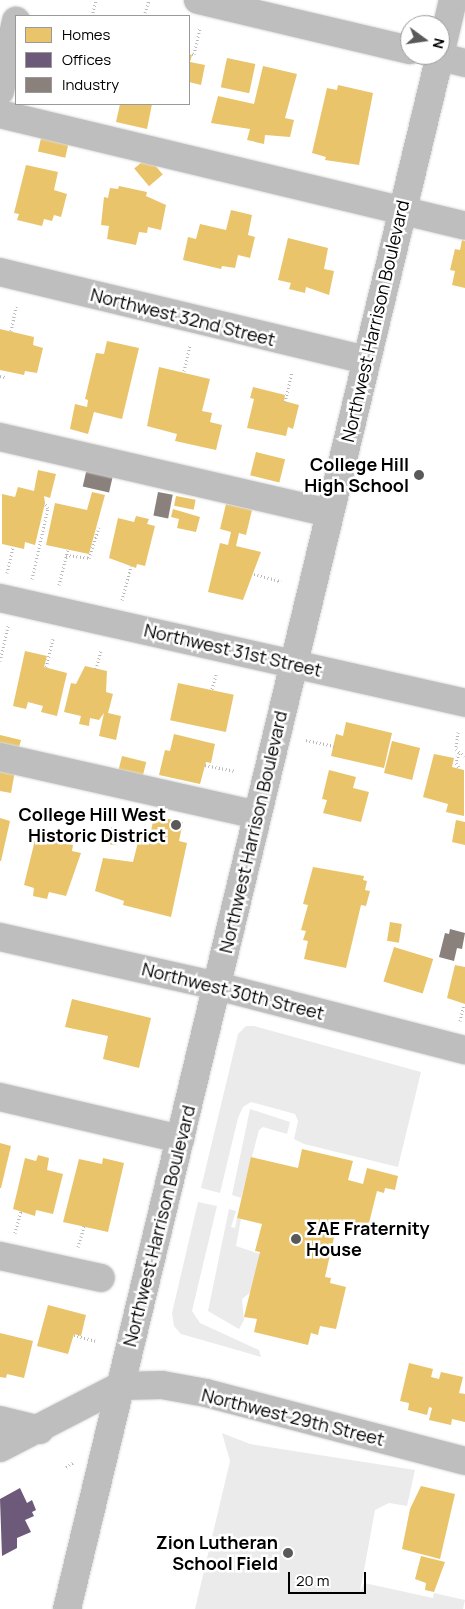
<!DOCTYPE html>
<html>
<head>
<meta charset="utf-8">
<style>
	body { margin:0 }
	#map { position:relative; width:465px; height:1609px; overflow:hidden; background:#fff; font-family:Manrope,sans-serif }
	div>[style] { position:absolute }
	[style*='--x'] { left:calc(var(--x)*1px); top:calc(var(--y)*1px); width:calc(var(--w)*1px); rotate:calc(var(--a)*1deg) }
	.green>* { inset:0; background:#ebebeb }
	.homes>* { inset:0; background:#e9c46a; transform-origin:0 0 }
	.round { border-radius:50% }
	.offices>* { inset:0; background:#6d597a }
	.industry>* { inset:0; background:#8a817c; transform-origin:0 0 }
	.path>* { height:3px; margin-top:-1.5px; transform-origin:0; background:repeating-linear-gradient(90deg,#b9b9b9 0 1px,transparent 0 3.5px) }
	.roads { filter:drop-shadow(0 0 1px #dbdbdb) drop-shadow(0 0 1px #dbdbdb) }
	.minor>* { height:28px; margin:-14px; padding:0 14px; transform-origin:14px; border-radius:14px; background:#bebebe }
	.major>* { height:28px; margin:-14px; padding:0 14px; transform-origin:14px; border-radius:14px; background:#bebebe }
	.dots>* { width:14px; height:14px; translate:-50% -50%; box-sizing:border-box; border:2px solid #fff; border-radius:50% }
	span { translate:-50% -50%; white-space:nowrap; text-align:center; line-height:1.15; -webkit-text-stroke:5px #fff; paint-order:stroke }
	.street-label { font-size:18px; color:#000 }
	.poi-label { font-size:18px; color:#000; font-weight:700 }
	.right { translate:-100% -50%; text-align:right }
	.left { translate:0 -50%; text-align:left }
	.legend { position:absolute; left:15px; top:15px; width:175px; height:90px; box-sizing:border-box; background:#fff; border:1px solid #999; margin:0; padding:6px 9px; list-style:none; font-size:15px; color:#000 }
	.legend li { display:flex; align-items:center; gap:10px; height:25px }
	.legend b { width:25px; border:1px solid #999 }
	.north { position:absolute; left:400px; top:15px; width:50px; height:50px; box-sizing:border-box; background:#fff; border:1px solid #999; border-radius:50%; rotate:104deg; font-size:14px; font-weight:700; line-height:20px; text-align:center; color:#000 }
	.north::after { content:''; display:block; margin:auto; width:18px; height:22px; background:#595959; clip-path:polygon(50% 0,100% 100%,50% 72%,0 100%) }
	.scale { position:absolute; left:288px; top:1572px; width:78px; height:22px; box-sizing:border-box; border:2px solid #000; border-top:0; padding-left:6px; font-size:15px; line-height:18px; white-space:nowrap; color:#000; -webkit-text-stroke:4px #fff; paint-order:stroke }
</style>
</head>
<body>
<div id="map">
	<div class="green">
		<div style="clip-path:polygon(254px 1026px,421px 1072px,398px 1167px,304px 1144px,294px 1139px,298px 1121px,295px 1114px,251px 1102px,243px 1107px,238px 1118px,220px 1193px,201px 1188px,238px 1034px,246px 1026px)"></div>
		<div style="clip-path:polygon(250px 1109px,290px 1122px,287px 1134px,263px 1127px,259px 1130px,241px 1198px,232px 1195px)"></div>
		<div style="clip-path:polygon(198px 1202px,217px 1206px,192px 1311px,200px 1323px,259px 1350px,261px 1357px,181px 1334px,174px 1326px,172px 1313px)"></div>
		<div style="clip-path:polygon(229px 1209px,236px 1211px,231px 1227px,235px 1228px,237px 1218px,241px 1219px,236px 1246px,260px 1254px,251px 1292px,242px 1299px,244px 1320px,239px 1329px,208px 1311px)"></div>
		<div style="clip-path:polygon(222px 1433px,250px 1444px,415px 1470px,407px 1506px,389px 1503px,375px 1510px,360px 1592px,364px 1583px,433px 1598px,434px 1593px,465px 1600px,463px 1609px,195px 1609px,230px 1461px)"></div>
	</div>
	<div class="homes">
		<div style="clip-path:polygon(189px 54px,192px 55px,190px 62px,205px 65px,201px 85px,189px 82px)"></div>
		<div style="left:227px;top:58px;width:29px;height:30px;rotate:12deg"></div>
		<div style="clip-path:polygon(263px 66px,297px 74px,285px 118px,294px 120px,290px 137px,265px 135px,264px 144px,247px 140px,250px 129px,211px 123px,218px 96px,254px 104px)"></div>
		<div style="clip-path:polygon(338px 85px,373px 93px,359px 165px,325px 160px,326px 157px,312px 153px,327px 88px,337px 90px)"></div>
		<div style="clip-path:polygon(120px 104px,152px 104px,147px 129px,116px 122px)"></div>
		<div style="left:42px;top:134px;width:28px;height:18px;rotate:13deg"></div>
		<div style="left:148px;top:157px;width:23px;height:18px;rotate:50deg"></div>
		<div style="clip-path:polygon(26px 165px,58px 172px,54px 190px,67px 194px,61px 217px,54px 215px,52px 221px,44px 219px,42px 226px,17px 220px,19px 214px,14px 213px)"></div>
		<div style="clip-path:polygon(119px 186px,147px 192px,146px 196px,166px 205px,161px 230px,148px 227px,147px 233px,139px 232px,136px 245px,107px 239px,109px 226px,101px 225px,104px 197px,108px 198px,110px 188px,118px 189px)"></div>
		<div style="clip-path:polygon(231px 210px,252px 215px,248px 235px,255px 237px,250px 258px,238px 255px,235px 268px,222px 266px,221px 269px,183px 260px,188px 237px,196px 239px,200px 224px,226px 230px)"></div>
		<div style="clip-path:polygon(288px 238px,328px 248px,324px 269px,334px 271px,329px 295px,306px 287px,305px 293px,289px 289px,291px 283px,278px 280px)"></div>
		<div style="clip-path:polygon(462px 240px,465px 241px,465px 288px,452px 285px,455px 271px,450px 270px,455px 249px,460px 250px)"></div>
		<div style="clip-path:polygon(0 329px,34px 337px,33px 345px,43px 348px,37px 373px,25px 371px,24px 375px,0 370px)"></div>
		<div style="clip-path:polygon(107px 341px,139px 348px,122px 419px,94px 412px,88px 434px,70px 429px,75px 404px,87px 407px,88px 400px,85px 399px,96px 353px,104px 354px)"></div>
		<div style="clip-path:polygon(159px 367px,210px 379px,202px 411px,212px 413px,210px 422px,222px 425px,216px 450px,175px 441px,177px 434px,147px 426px)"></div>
		<div style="clip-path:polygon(253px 387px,285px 395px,284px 401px,299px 405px,293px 429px,288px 427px,286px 436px,247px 428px,254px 399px,250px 398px)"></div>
		<div style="left:256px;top:452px;width:30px;height:24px;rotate:14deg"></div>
		<div style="clip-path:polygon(38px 470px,56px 474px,50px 498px,44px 496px,45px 503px,35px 545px,25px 542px,24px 549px,2px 544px,2px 494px,15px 497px,18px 487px,34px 491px)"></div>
		<div style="clip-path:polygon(92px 492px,105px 495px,89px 554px,46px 545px,55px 503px,87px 510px)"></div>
		<div style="left:176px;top:496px;width:20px;height:10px;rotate:11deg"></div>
		<div style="clip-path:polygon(226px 504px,252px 510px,246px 535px,239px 533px,236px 546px,261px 552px,243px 600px,208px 592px,220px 543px,228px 545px,231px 532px,220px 529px)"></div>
		<div style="clip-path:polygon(173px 509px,200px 517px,196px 532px,177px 528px,179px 519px,171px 517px)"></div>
		<div style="clip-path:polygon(136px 516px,149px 519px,147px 524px,155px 526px,145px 566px,137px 564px,136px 568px,109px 558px,118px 518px,134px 522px)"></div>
		<div style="clip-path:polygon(25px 651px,47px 656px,44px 667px,67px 673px,57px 716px,41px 712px,43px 706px,28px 702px,26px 709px,13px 706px)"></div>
		<div style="clip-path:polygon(85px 666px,107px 671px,106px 692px,113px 694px,108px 713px,121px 716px,116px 740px,99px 736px,104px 713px,99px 720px,90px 718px,89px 726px,79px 724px,81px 716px,64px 712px,71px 683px,76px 684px)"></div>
		<div style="left:178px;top:683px;width:57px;height:38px;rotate:12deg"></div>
		<div style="clip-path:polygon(346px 722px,392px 733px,384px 768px,331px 756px,336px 734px,343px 736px)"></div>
		<div style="clip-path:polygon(174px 734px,215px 744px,211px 763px,206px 762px,200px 784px,159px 775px,165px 750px,170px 751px)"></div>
		<div style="clip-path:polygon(0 735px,21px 740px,17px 755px,0 751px)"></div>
		<div style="left:392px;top:741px;width:29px;height:33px;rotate:14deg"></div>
		<div style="clip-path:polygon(434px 754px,454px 758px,452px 767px,464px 770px,464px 816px,446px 812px,448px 804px,423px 797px)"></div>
		<div style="left:122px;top:756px;width:25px;height:19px;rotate:14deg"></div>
		<div style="clip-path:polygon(0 767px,15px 771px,11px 793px,0 791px)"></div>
		<div style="clip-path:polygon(329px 770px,356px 777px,353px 788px,369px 792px,361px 822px,323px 813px,327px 800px,322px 799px)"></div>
		<div style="clip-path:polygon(154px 816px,183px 822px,179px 841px,187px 843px,171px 917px,123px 905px,124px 901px,95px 891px,103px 858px,133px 862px,140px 834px,150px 836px)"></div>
		<div style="clip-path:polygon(0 818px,10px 821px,1px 861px,0 861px)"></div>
		<div style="clip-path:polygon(456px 820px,465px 822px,465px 845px,452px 842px)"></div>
		<div class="round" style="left:104px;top:827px;width:18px;height:18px"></div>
		<div style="clip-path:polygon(36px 836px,73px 845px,72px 851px,81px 853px,66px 896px,49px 892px,47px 899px,33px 896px,34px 888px,24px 885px)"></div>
		<div style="clip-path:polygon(313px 867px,364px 876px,363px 880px,367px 881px,365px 890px,370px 891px,366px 906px,361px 905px,346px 968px,304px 959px,308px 941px,303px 940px,306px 931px,301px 930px,308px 905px,303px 904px)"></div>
		<div style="left:390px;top:922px;width:12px;height:19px;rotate:9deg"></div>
		<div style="left:394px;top:947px;width:41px;height:36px;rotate:17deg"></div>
		<div style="clip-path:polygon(455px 965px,465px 967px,465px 1004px,447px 998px)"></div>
		<div style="clip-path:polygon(72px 999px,151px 1018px,139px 1068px,103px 1059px,108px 1036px,65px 1027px)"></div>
		<div style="clip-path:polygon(0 1143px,11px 1146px,1px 1188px,0 1188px)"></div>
		<div style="clip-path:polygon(302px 1149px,353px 1161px,348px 1180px,363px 1184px,367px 1168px,398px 1176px,395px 1190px,385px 1188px,384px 1193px,377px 1191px,368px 1227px,338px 1220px,325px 1277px,331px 1278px,330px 1283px,346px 1287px,336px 1329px,320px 1326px,318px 1335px,311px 1333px,308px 1345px,254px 1332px,257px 1319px,244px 1317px,260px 1252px,255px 1251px,262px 1224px,237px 1218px,251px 1157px,298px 1168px)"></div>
		<div style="clip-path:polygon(38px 1155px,49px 1158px,47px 1170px,63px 1174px,53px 1214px,36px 1210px,35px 1216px,13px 1209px,25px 1158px,36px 1161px)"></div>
		<div style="clip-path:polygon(103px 1158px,124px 1163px,108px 1232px,63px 1222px,79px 1159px,102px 1164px)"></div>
		<div style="clip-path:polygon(48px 1305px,86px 1315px,81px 1336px,74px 1334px,68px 1354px,37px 1346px)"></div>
		<div style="clip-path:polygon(0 1333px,33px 1341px,24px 1378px,7px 1374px,6px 1378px,0 1377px)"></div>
		<div style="clip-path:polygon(409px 1363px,433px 1369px,431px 1377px,439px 1379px,441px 1372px,463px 1377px,459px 1393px,465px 1394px,465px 1422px,452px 1419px,451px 1425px,429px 1420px,432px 1408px,429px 1407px,427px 1415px,408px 1410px,409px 1403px,400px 1401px)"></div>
		<div style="clip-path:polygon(421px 1486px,455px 1494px,440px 1559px,402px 1549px,410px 1509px)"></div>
		<div style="clip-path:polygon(421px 1556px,445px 1562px,434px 1592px,425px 1590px,426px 1583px,415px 1579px)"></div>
	</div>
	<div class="offices">
		<div style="clip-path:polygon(20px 1488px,27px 1503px,32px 1500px,36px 1510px,32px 1512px,34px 1516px,25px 1520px,31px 1532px,17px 1538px,17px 1548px,2px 1556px,0 1499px)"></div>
	</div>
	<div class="industry">
		<div style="left:87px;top:468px;width:27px;height:19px;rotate:13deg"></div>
		<div style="left:158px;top:492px;width:15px;height:24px;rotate:11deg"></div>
		<div style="clip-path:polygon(450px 929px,465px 933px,462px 949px,457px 948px,454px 961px,439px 957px,445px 933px,449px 934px)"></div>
	</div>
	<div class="path">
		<div style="--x:92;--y:16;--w:16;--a:-76"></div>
		<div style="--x:144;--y:16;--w:17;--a:-73"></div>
		<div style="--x:189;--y:53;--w:5;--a:11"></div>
		<div style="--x:194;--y:54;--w:26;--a:-77"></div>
		<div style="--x:11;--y:331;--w:25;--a:-78"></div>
		<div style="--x:184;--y:371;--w:27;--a:-77"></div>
		<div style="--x:0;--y:376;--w:5;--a:11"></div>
		<div style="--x:285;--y:402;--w:31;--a:-77"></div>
		<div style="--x:66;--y:555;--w:23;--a:7"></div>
		<div style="--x:89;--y:558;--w:32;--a:-72"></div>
		<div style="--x:7;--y:573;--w:28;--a:-77"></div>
		<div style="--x:254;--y:574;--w:28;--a:15"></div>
		<div style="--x:32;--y:579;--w:73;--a:-77.3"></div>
		<div style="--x:48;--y:508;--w:5;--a:-127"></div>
		<div style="--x:59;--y:585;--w:36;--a:-76"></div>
		<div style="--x:122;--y:600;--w:35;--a:-75"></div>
		<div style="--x:0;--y:661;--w:36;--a:-77"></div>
		<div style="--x:46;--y:667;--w:29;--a:-76"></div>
		<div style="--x:96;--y:669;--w:20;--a:-75"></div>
		<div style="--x:212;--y:689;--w:15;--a:-74"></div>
		<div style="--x:458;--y:732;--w:17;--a:97"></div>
		<div style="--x:456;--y:749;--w:11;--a:38"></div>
		<div style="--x:306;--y:740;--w:29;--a:12"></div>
		<div style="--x:459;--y:753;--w:10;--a:107"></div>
		<div style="--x:456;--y:763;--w:7;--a:56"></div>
		<div style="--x:205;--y:765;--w:31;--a:11"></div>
		<div style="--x:460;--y:1021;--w:17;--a:-77"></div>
		<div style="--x:15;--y:1233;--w:23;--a:-75"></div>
		<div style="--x:78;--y:1247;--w:22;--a:-74"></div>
		<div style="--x:74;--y:1335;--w:23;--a:15"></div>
		<div style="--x:66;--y:1467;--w:9;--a:-32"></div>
	</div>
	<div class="roads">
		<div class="minor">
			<div style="--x:198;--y:0;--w:218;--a:13.3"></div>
			<div style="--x:433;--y:55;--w:33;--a:14"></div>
			<div style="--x:0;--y:91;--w:72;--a:-77.1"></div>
			<div style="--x:0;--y:114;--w:478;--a:13.5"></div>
			<div style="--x:0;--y:272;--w:377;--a:13.5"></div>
			<div style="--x:0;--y:437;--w:338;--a:13"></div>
			<div style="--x:0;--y:598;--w:477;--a:12.7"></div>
			<div style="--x:0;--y:757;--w:263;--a:12.7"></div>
			<div style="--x:0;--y:937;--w:222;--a:12.7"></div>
			<div style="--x:217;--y:986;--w:256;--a:14.5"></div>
			<div style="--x:0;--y:1097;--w:185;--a:13.1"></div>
			<div style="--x:0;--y:1256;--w:103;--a:12.3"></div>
			<div style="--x:0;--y:1420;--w:41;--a:14"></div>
			<div style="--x:0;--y:1448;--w:135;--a:-27.3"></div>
			<div style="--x:120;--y:1386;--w:42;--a:-1.4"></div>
			<div style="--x:162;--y:1385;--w:45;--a:10.3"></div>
			<div style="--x:206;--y:1393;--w:268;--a:14.7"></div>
		</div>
		<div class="major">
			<div style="--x:440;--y:55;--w:57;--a:-76.7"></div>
			<div style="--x:67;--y:1609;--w:1598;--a:-76.5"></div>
		</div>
	</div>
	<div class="dots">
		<div style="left:419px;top:475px;background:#595959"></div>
		<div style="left:176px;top:825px;background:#595959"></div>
		<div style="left:296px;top:1239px;background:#595959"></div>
		<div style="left:288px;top:1553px;background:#595959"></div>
	</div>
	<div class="street-label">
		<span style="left:183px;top:317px;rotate:14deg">Northwest 32nd Street</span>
		<span style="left:375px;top:321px;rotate:-77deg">Northwest Harrison Boulevard</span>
		<span style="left:233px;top:650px;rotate:13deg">Northwest 31st Street</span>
		<span style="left:253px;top:832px;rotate:-77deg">Northwest Harrison Boulevard</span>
		<span style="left:233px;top:991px;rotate:14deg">Northwest 30th Street</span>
		<span style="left:159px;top:1226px;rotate:-76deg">Northwest Harrison Boulevard</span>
		<span style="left:293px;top:1417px;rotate:14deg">Northwest 29th Street</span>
	</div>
	<div class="poi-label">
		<span class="right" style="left:409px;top:475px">College Hill<br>High School</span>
		<span class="right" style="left:166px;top:825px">College Hill West<br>Historic District</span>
		<span class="left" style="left:306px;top:1239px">ΣΑΕ Fraternity<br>House</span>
		<span class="right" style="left:278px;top:1553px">Zion Lutheran<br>School Field</span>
	</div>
	<ul class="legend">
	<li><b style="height:14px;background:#e9c46a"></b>Homes</li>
	<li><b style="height:14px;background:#6d597a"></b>Offices</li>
	<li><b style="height:14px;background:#8a817c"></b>Industry</li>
	</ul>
	<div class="north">N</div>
	<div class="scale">20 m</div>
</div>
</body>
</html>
